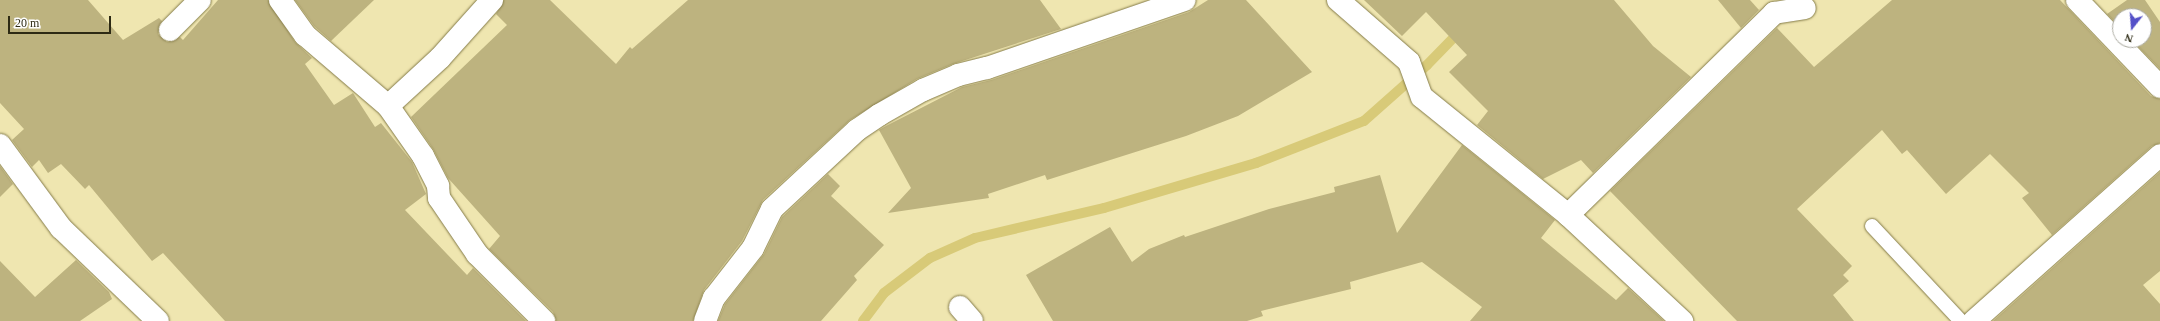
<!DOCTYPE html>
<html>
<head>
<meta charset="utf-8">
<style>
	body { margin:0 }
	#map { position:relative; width:2160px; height:321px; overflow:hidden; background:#efe6b0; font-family:Georgia,serif }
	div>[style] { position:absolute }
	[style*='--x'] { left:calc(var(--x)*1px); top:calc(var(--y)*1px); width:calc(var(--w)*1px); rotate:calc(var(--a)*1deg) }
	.stream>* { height:10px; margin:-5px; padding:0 5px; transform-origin:5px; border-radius:5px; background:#d8ca78 }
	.building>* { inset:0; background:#bdb37f }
	.roads { filter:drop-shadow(0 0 1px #847b49) drop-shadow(0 0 1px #847b49) }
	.lane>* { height:14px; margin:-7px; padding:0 7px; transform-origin:7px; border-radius:7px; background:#fff }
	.street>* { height:22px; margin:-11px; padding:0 11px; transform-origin:11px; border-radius:11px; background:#fff }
	.secondary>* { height:22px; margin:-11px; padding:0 11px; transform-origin:11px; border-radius:11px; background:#fff }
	span { translate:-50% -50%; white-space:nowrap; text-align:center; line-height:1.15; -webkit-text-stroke:3px #fff; paint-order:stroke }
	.north { position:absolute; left:2112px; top:8px; width:40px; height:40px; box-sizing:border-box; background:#fff; border:1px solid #abaaa1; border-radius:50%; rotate:197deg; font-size:11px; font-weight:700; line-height:16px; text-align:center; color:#2d2a14 }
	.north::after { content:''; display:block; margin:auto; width:14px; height:18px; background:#5450c8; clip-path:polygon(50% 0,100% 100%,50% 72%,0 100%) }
	.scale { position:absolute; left:8px; top:16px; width:103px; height:18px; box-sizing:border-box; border:2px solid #2d2a14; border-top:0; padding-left:5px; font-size:12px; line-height:14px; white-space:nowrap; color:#2d2a14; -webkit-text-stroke:3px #fff; paint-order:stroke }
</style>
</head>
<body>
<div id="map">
	<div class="stream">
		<div style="--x:863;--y:321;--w:35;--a:-53"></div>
		<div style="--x:884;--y:293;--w:58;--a:-37.3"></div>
		<div style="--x:930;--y:258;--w:49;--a:-24"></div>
		<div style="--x:975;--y:238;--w:132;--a:-13.1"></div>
		<div style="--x:1104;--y:208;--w:159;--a:-16.5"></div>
		<div style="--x:1256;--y:163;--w:116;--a:-21.3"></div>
		<div style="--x:1364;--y:121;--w:84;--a:-41.6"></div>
		<div style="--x:1427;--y:65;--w:49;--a:-45.8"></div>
	</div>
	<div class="building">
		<div style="clip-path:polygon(0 0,88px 0,123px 40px,159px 18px,162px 21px,158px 34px,167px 42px,180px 37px,183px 40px,218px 0,268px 0,295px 42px,312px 58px,305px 64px,334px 105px,353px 93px,375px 127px,381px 123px,412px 162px,426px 194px,405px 210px,467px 275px,473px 268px,526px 321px,225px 321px,163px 253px,152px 261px,89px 185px,85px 189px,61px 164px,48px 173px,39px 160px,32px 167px,12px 140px,24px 129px,0 103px)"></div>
		<div style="clip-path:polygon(295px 0,374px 0,331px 41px,314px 26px)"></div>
		<div style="clip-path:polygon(504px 0,550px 0,616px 64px,630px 47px,632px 49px,688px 0,1040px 0,1061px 29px,953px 64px,917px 79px,850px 120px,763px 200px,742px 241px,704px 290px,693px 321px,556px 321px,553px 312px,489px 249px,500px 236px,448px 178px,433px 149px,411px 117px,507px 25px,496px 14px)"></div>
		<div style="clip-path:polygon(1208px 0,1246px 0,1312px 72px,1238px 116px,1186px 136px,1047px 180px,1045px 175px,988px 194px,989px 198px,888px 213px,911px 188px,879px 130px,886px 126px,962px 87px,991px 80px,1189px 12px)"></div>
		<div style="clip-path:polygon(1364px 0,1614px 0,1653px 46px,1691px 77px,1593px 173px,1581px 160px,1543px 179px,1477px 125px,1488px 111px,1449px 72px,1467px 55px,1426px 12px,1402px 36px)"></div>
		<div style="clip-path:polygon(1718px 0,1750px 0,1759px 10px,1741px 28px)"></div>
		<div style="clip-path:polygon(1892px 0,2060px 0,2151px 96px,2160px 99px,2160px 143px,2152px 146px,2052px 235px,2022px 198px,2029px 193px,1990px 154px,1946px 194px,1907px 150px,1902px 154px,1882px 130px,1797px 209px,1852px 266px,1843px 275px,1849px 281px,1833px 295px,1854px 321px,1737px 321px,1610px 191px,1777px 28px,1814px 67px)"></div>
		<div style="clip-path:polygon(2127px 0,2145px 0,2160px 22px,2160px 69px,2132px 40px,2144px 40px,2144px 16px,2120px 16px,2120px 27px,2107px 14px)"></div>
		<div style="clip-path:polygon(1462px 145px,1555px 220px,1541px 238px,1616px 300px,1628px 288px,1664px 321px,1470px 321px,1482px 307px,1422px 262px,1350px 282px,1351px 289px,1261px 311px,1263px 316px,1247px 321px,1053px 321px,1026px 275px,1110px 227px,1132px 262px,1149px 249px,1184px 235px,1185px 237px,1269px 209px,1335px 192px,1334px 187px,1380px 175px,1397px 233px)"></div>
		<div style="clip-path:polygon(0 166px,13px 184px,0 197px)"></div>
		<div style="clip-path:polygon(2160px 172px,2160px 271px,2143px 285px,2160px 304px,2160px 321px,1993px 321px)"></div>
		<div style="clip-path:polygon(828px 174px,840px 186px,831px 196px,884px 245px,854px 276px,857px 280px,821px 321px,718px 321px,725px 304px,764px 254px,782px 217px)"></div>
		<div style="clip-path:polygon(76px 260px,109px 292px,112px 299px,80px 321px,0 321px,0 261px,35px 297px)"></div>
	</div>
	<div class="roads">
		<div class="lane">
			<div style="--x:1872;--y:226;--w:130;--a:46.9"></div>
		</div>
		<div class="street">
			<div style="--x:280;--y:0;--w:43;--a:54.5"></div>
			<div style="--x:305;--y:35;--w:109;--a:40.5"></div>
			<div style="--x:388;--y:106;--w:71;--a:-42.7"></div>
			<div style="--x:440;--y:58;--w:78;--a:-48.1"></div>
			<div style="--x:1338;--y:0;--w:94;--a:41.1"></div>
			<div style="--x:1409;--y:62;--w:37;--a:70"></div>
			<div style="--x:1422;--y:97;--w:188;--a:38.9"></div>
			<div style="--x:1568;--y:215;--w:156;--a:42.9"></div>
			<div style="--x:2077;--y:0;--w:120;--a:46.3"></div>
			<div style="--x:170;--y:30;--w:42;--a:-45"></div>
			<div style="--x:388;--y:106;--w:61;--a:55"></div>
			<div style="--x:423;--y:156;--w:34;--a:63"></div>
			<div style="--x:438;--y:186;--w:12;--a:85"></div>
			<div style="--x:439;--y:198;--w:68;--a:55.8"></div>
			<div style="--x:477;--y:254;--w:95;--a:45"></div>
			<div style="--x:1568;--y:215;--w:289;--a:-44.4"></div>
			<div style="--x:1774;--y:13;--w:31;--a:-9"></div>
			<div style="--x:960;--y:307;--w:18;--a:49"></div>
			<div style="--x:705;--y:321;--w:25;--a:-69"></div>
			<div style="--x:714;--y:298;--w:63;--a:-52"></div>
			<div style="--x:753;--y:248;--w:43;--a:-64"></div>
			<div style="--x:772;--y:209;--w:116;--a:-42.9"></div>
			<div style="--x:857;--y:130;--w:27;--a:-34"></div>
			<div style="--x:879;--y:115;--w:51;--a:-29.6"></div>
			<div style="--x:923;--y:90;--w:38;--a:-23"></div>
			<div style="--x:958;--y:75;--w:30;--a:-14"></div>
			<div style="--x:987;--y:68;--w:209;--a:-19"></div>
			<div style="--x:1974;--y:321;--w:249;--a:-41.7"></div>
		</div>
		<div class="secondary">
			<div style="--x:0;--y:145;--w:103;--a:53.7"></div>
			<div style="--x:61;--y:228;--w:134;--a:43.8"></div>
		</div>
	</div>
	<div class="north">N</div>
	<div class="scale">20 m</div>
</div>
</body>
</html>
